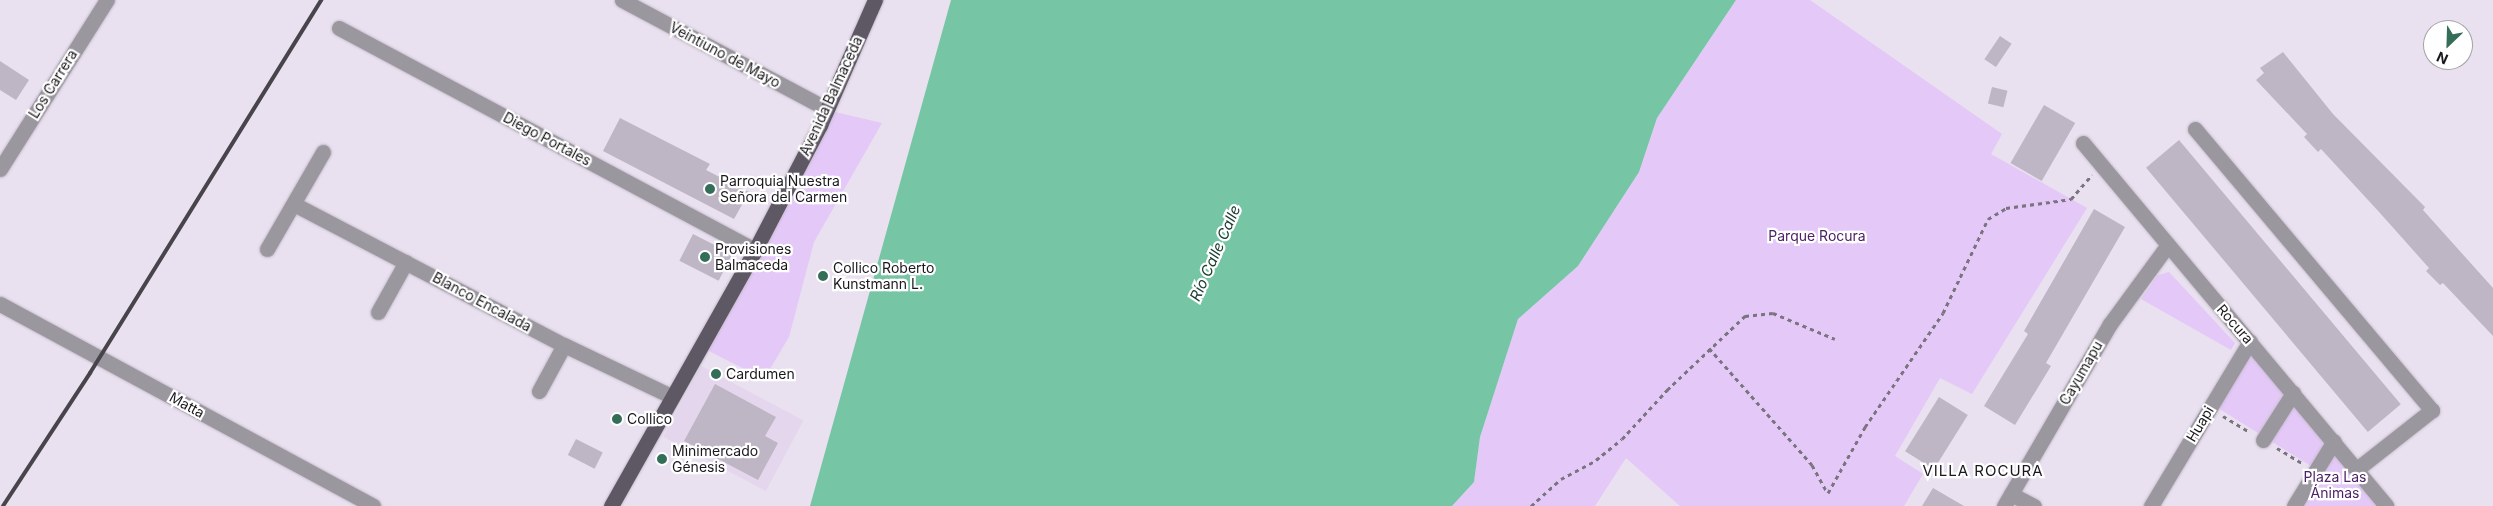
<!DOCTYPE html>
<html>
<head>
<meta charset="utf-8">
<style>
	body { margin:0 }
	#map { position:relative; width:2493px; height:506px; overflow:hidden; background:#e9e0f0; font-family:Inter,sans-serif }
	div>[style] { position:absolute }
	[style*='--x'] { left:calc(var(--x)*1px); top:calc(var(--y)*1px); width:calc(var(--w)*1px); rotate:calc(var(--a)*1deg) }
	.built>* { inset:0; background:#e3d6ed; transform-origin:0 0 }
	.green>* { inset:0; background:#e3c8f8 }
	.water>* { inset:0; background:#76c5a5 }
	.building>* { inset:0; background:#beb5c5; transform-origin:0 0 }
	.path>* { height:3px; margin-top:-1.5px; transform-origin:0; background:repeating-linear-gradient(90deg,#7a747e 0 4px,transparent 0 8px) }
	.roads { filter:drop-shadow(0 0 1px #c4bcca) drop-shadow(0 0 1px #c4bcca) }
	.minor>* { height:15px; margin:-7.5px; padding:0 7.5px; transform-origin:7.5px; border-radius:7.5px; background:#9b979e }
	.major>* { height:15px; margin:-7.5px; padding:0 7.5px; transform-origin:7.5px; border-radius:7.5px; background:#5e5864 }
	.rail>* { height:4px; margin:-2px; padding:0 2px; transform-origin:2px; border-radius:2px; background:#48444b }
	.dots>* { width:14px; height:14px; translate:-50% -50%; box-sizing:border-box; border:2px solid #fff; border-radius:50% }
	span { translate:-50% -50%; white-space:nowrap; text-align:center; line-height:1.15; -webkit-text-stroke:4.5px #fff; paint-order:stroke }
	.street-label { font-size:14px; color:#1b181d }
	.poi-label { font-size:14px; color:#1b181d }
	.left { translate:0 -50%; text-align:left }
	.park-label { font-size:14px; color:#4d2167 }
	.water-label { font-size:15px; color:#1c4032; font-style:italic }
	.neighbourhood-label { font-size:15px; color:#1b181d; letter-spacing:1px }
	.north { position:absolute; left:2423px; top:20px; width:50px; height:50px; box-sizing:border-box; background:#fff; border:1px solid #a4a3a5; border-radius:50%; rotate:204deg; font-size:14px; font-weight:700; line-height:20px; text-align:center; color:#1b181d }
	.north::after { content:''; display:block; margin:auto; width:18px; height:22px; background:#346e58; clip-path:polygon(50% 0,100% 100%,50% 72%,0 100%) }
</style>
</head>
<body>
<div id="map">
	<div class="built">
		<div style="left:701px;top:366px;width:116px;height:80px;rotate:28deg"></div>
	</div>
	<div class="green">
		<div style="clip-path:polygon(1736px 0,1810px 0,2002px 134px,1991px 154px,2087px 208px,1972px 394px,1940px 378px,1895px 456px,1923px 474px,1904px 506px,1680px 506px,1626px 458px,1595px 506px,1452px 506px,1474px 482px,1480px 437px,1518px 319px,1578px 266px,1639px 172px,1657px 118px)"></div>
		<div style="clip-path:polygon(835px 112px,882px 123px,814px 242px,789px 337px,764px 379px,705px 349px,791px 200px)"></div>
		<div style="clip-path:polygon(2169px 272px,2235px 343px,2231px 350px,2141px 299px,2158px 275px)"></div>
		<div style="clip-path:polygon(2251px 354px,2326px 441px,2311px 466px,2218px 408px)"></div>
		<div style="clip-path:polygon(2332px 451px,2378px 506px,2300px 506px)"></div>
	</div>
	<div class="water">
		<div style="clip-path:polygon(951px 0,1736px 0,1657px 118px,1639px 172px,1578px 266px,1518px 319px,1480px 437px,1474px 482px,1452px 506px,810px 506px)"></div>
	</div>
	<div class="building">
		<div style="left:2000px;top:36px;width:14px;height:28px;rotate:34deg"></div>
		<div style="clip-path:polygon(2283px 52px,2333px 114px,2425px 207px,2423px 210px,2493px 288px,2493px 336px,2443px 283px,2440px 285px,2426px 271px,2429px 268px,2380px 213px,2321px 149px,2318px 152px,2304px 137px,2307px 134px,2256px 80px,2264px 73px,2260px 68px)"></div>
		<div style="clip-path:polygon(0 61px,29px 80px,16px 100px,0 90px)"></div>
		<div style="left:1992px;top:87px;width:16px;height:17px;rotate:14deg"></div>
		<div style="left:2044px;top:105px;width:36px;height:67px;rotate:30deg"></div>
		<div style="clip-path:polygon(620px 118px,710px 164px,706px 170px,749px 192px,734px 219px,603px 151px)"></div>
		<div style="left:2179px;top:140px;width:345px;height:43px;rotate:50deg"></div>
		<div style="clip-path:polygon(2094px 209px,2125px 227px,2046px 363px,2051px 366px,2015px 425px,1984px 406px,2028px 334px,2024px 331px)"></div>
		<div style="left:693px;top:234px;width:44px;height:30px;rotate:27deg"></div>
		<div style="clip-path:polygon(715px 384px,776px 417px,765px 436px,778px 443px,758px 480px,684px 441px)"></div>
		<div style="left:1939px;top:397px;width:34px;height:64px;rotate:32deg"></div>
		<div style="left:576px;top:439px;width:30px;height:18px;rotate:27deg"></div>
		<div style="clip-path:polygon(1933px 488px,1964px 506px,1922px 506px)"></div>
	</div>
	<div class="path">
		<div style="--x:1709;--y:348;--w:156;--a:48.6"></div>
		<div style="--x:1812;--y:465;--w:31;--a:61"></div>
		<div style="--x:2223;--y:416;--w:31;--a:31"></div>
		<div style="--x:2277;--y:448;--w:31;--a:31"></div>
		<div style="--x:1828;--y:493;--w:76;--a:-60.7"></div>
		<div style="--x:1865;--y:427;--w:138;--a:-55.6"></div>
		<div style="--x:1943;--y:313;--w:104;--a:-64.4"></div>
		<div style="--x:1988;--y:219;--w:21;--a:-31"></div>
		<div style="--x:2006;--y:208;--w:66;--a:-7.9"></div>
		<div style="--x:2071;--y:199;--w:32;--a:-49"></div>
		<div style="--x:1531;--y:506;--w:40;--a:-42"></div>
		<div style="--x:1561;--y:479;--w:40;--a:-28"></div>
		<div style="--x:1596;--y:460;--w:33;--a:-39"></div>
		<div style="--x:1622;--y:439;--w:67;--a:-47.4"></div>
		<div style="--x:1667;--y:390;--w:108;--a:-43.5"></div>
		<div style="--x:1745;--y:316;--w:28;--a:-6"></div>
		<div style="--x:1773;--y:313;--w:67;--a:22.8"></div>
	</div>
	<div class="roads">
		<div class="minor">
			<div style="--x:622;--y:0;--w:232;--a:28"></div>
			<div style="--x:339;--y:28;--w:472;--a:28.1"></div>
			<div style="--x:2195;--y:129;--w:368;--a:49.9"></div>
			<div style="--x:2432;--y:410;--w:95;--a:141.8"></div>
			<div style="--x:2083;--y:143;--w:473;--a:50.1"></div>
			<div style="--x:0;--y:169;--w:200;--a:-57.7"></div>
			<div style="--x:294;--y:204;--w:305;--a:27.6"></div>
			<div style="--x:564;--y:345;--w:119;--a:25.5"></div>
			<div style="--x:267;--y:249;--w:112;--a:-60"></div>
			<div style="--x:0;--y:304;--w:424;--a:28.4"></div>
			<div style="--x:378;--y:312;--w:57;--a:-60.8"></div>
			<div style="--x:539;--y:391;--w:52;--a:-61.5"></div>
			<div style="--x:2263;--y:440;--w:56;--a:-57.4"></div>
			<div style="--x:2011;--y:494;--w:26;--a:28"></div>
			<div style="--x:2004;--y:506;--w:211;--a:-59.8"></div>
			<div style="--x:2110;--y:324;--w:97;--a:-53.8"></div>
			<div style="--x:2151;--y:506;--w:192;--a:-59"></div>
			<div style="--x:2294;--y:506;--w:76;--a:-58.4"></div>
		</div>
		<div class="major">
			<div style="--x:611;--y:506;--w:294;--a:-60.6"></div>
			<div style="--x:755;--y:250;--w:141;--a:-62.5"></div>
			<div style="--x:820;--y:125;--w:137;--a:-66.3"></div>
		</div>
	</div>
	<div class="rail">
		<div style="--x:3;--y:506;--w:159;--a:-56.8"></div>
		<div style="--x:90;--y:373;--w:439;--a:-58.2"></div>
	</div>
	<div class="dots">
		<div style="left:710px;top:189px;background:#346e58"></div>
		<div style="left:705px;top:257px;background:#346e58"></div>
		<div style="left:823px;top:276px;background:#346e58"></div>
		<div style="left:716px;top:374px;background:#346e58"></div>
		<div style="left:617px;top:419px;background:#346e58"></div>
		<div style="left:662px;top:459px;background:#346e58"></div>
	</div>
	<div class="street-label">
		<span style="left:725px;top:55px;rotate:28deg">Veintiuno de Mayo</span>
		<span style="left:53px;top:84px;rotate:-58deg">Los Carrera</span>
		<span style="left:831px;top:96px;rotate:-65deg">Avenida Balmaceda</span>
		<span style="left:547px;top:139px;rotate:28deg">Diego Portales</span>
		<span style="left:482px;top:302px;rotate:28deg">Blanco Encalada</span>
		<span style="left:2235px;top:324px;rotate:49deg">Rocura</span>
		<span style="left:2081px;top:373px;rotate:-60deg">Cayumapu</span>
		<span style="left:187px;top:405px;rotate:29deg">Matta</span>
		<span style="left:2200px;top:424px;rotate:-59deg">Huapi</span>
	</div>
	<div class="poi-label">
		<span class="left" style="left:720px;top:189px">Parroquia Nuestra<br>Señora del Carmen</span>
		<span class="left" style="left:715px;top:257px">Provisiones<br>Balmaceda</span>
		<span class="left" style="left:833px;top:276px">Collico Roberto<br>Kunstmann L.</span>
		<span class="left" style="left:726px;top:374px">Cardumen</span>
		<span class="left" style="left:627px;top:419px">Collico</span>
		<span class="left" style="left:672px;top:459px">Minimercado<br>Génesis</span>
	</div>
	<div class="park-label">
		<span style="left:1817px;top:236px">Parque Rocura</span>
		<span style="left:2335px;top:485px">Plaza Las<br>Ánimas</span>
	</div>
	<div class="water-label">
		<span style="left:1215px;top:253px;rotate:-66deg">Río Calle Calle</span>
	</div>
	<div class="neighbourhood-label">
		<span style="left:1983px;top:471px">VILLA ROCURA</span>
	</div>
	<div class="north">N</div>
</div>
</body>
</html>
